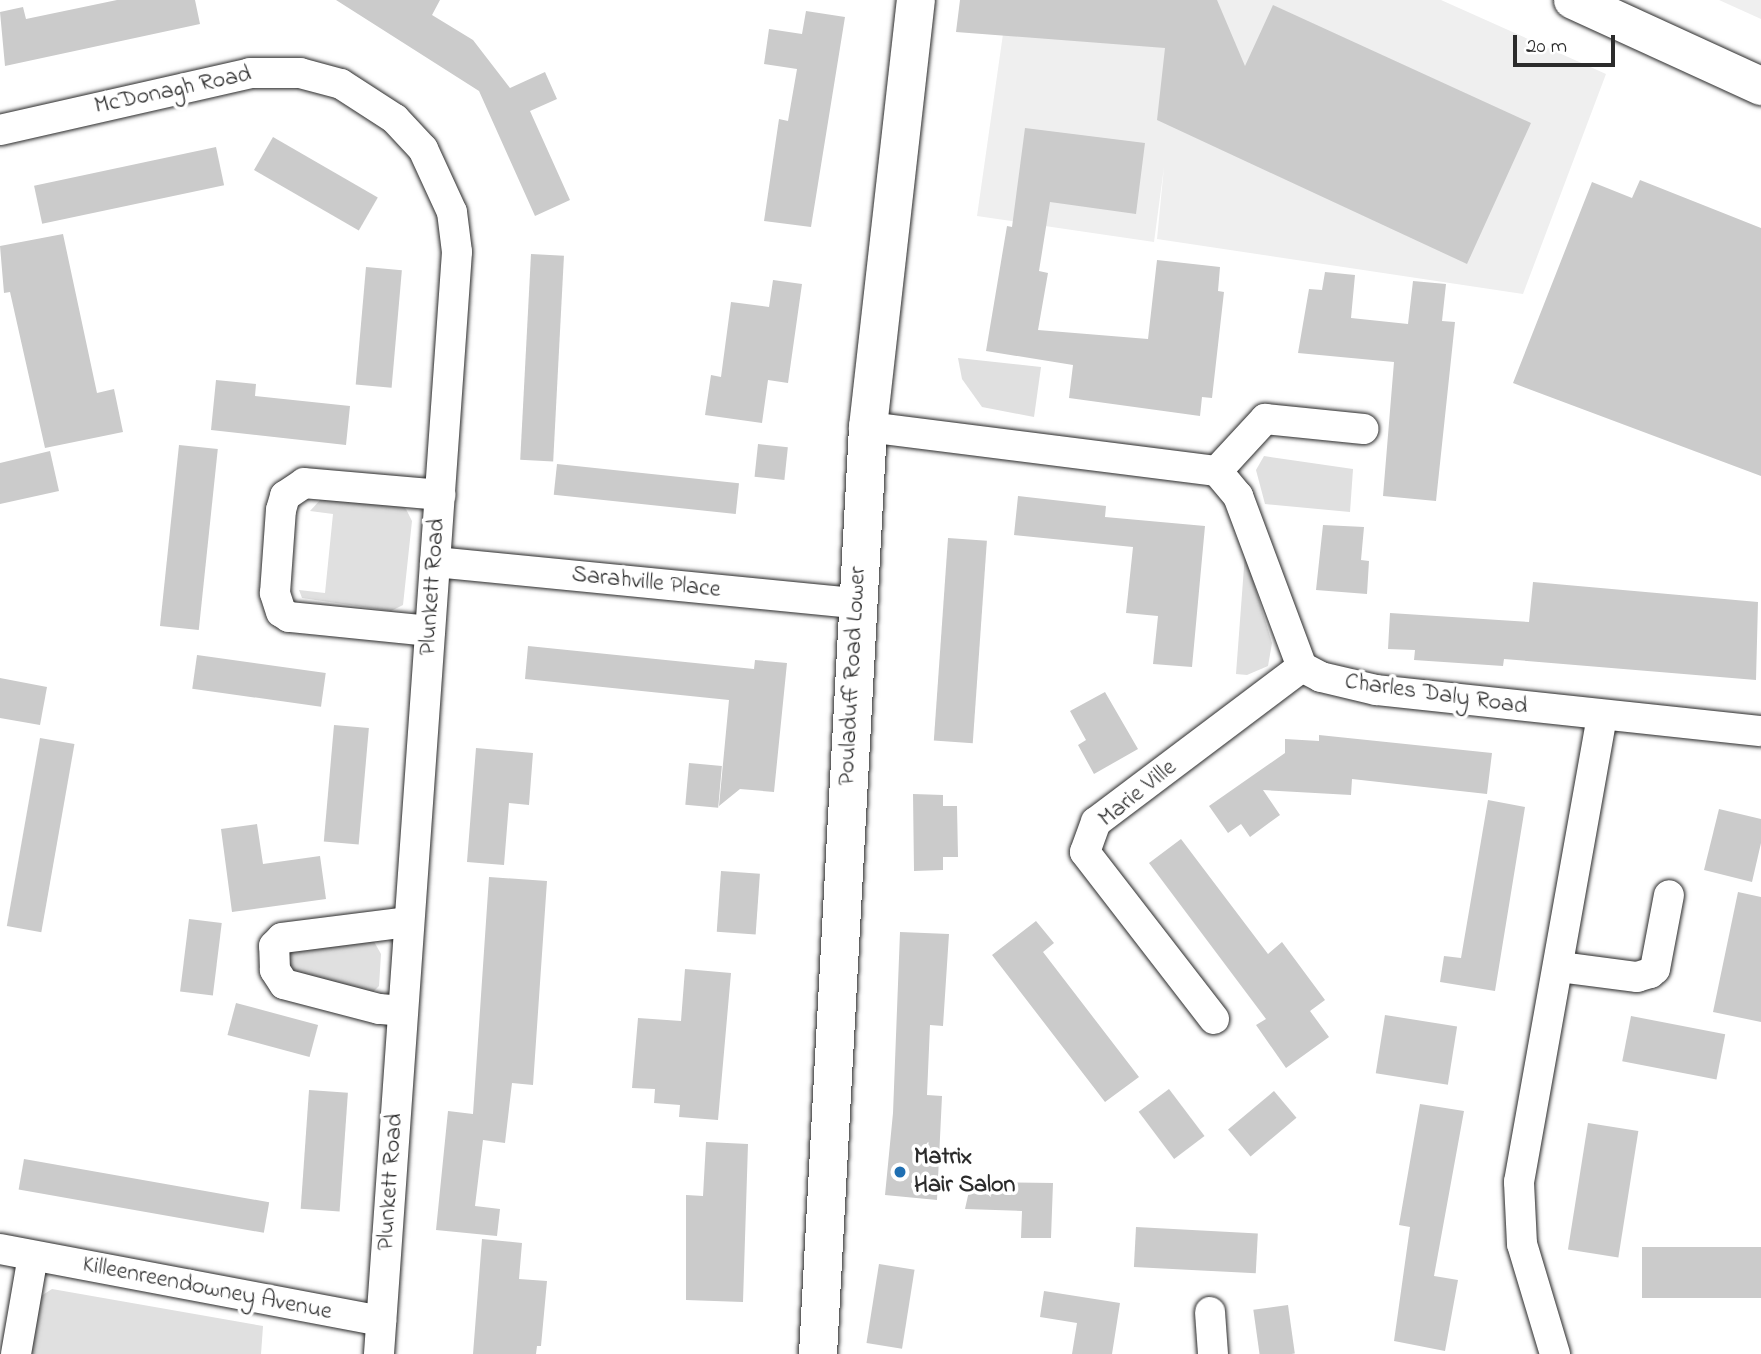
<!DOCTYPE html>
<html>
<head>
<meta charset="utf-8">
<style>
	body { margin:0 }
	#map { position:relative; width:1761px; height:1354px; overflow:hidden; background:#fff; font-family:"Indie Flower",sans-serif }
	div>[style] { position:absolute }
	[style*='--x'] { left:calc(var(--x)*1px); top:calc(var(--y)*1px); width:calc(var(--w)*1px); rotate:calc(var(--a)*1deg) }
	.built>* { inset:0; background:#efefef }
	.green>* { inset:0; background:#e0e0e0 }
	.building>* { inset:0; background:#cbcbcb; transform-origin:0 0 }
	.roads { filter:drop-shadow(0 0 2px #2b2b2b) drop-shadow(0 0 2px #2b2b2b) }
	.street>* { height:30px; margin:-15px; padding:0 15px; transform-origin:15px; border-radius:15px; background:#fff }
	.secondary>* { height:38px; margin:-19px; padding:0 19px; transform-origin:19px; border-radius:19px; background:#fff }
	.dots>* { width:19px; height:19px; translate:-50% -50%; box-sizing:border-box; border:4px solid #fff; border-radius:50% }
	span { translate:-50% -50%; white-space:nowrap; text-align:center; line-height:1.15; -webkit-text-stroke:7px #fff; paint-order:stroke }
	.street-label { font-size:24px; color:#2b2b2b }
	.poi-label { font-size:24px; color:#2b2b2b; font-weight:700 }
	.left { translate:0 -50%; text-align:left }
	.scale { position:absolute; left:1513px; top:35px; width:102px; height:32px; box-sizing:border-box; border:4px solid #2b2b2b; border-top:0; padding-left:9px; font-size:21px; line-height:24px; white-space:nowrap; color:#2b2b2b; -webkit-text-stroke:5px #fff; paint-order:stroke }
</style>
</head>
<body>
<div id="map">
	<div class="built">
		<div style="clip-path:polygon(1028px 0,1441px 0,1606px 74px,1523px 294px,1157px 239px,1164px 167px,1154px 242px,977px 216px,1003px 34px)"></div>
		<div style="clip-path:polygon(1719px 0,1761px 0,1761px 19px)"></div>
	</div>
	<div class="green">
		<div style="clip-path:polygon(958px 358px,1041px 367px,1034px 417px,982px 407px,962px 379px)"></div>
		<div style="clip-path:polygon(1264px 456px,1353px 469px,1350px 512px,1265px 504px,1256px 470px)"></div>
		<div style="clip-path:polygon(321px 499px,399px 504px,406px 509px,412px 521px,403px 605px,391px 611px,302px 598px,299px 590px,325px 593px,333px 514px,310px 511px)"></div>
		<div style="clip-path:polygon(1245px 554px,1272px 643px,1268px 666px,1247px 675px,1236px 674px)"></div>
		<div style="clip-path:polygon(372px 938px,381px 954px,379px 986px,370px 995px,289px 973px,289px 951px)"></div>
		<div style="clip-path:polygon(52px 1289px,263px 1326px,261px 1354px,28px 1354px,38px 1298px)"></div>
	</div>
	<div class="building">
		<div style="clip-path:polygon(117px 0,195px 0,200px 24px,5px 66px,0 12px,23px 7px,26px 19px)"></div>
		<div style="clip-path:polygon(336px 0,440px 0,432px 15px,473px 40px,510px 88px,545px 72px,557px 99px,530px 111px,570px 200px,535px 216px,479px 91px)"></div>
		<div style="clip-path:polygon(960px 0,1217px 0,1245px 66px,1273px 5px,1531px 123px,1467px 264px,1157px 120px,1165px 48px,956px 32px)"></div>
		<div style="clip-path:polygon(806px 11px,845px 17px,811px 227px,764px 221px,779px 119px,788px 121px,797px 69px,764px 64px,769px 29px,802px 34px)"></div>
		<div style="clip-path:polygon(1025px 128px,1145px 143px,1136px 214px,1050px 202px,1039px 271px,1048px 273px,1038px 330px,1148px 339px,1157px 260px,1220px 267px,1218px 291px,1224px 292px,1212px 398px,1202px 397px,1200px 416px,1069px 398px,1073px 365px,986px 351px,1007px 226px,1012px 227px)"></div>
		<div style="left:273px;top:137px;width:121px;height:38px;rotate:30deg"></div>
		<div style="left:216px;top:147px;width:39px;height:186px;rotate:78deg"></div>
		<div style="clip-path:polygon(1640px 180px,1761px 228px,1761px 476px,1513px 383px,1592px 182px,1632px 198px)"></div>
		<div style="clip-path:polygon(63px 234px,97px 393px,114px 389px,123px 432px,45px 448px,10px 292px,4px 293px,0 246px)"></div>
		<div style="left:531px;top:254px;width:33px;height:206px;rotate:3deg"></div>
		<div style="left:366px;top:267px;width:36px;height:118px;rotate:5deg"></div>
		<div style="clip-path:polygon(1325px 272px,1355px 275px,1351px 318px,1408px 324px,1413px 281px,1446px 284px,1442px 321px,1455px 322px,1436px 501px,1383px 496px,1394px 362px,1298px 353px,1309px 289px,1322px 290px)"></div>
		<div style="clip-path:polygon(773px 280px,802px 284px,788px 383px,768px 380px,762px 423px,705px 415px,711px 375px,721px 377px,731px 302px,769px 307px)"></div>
		<div style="clip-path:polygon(216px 380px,256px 384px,255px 396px,350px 406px,346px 445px,211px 430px)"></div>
		<div style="left:758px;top:444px;width:30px;height:33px;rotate:6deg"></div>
		<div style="left:179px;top:445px;width:39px;height:182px;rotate:6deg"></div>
		<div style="clip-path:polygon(50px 451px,59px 491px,0 504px,0 463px)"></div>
		<div style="left:557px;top:464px;width:183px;height:31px;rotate:6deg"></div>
		<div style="clip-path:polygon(1018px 496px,1106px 506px,1105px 517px,1205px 526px,1192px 667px,1153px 664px,1158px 616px,1126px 613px,1133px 547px,1014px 535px)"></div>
		<div style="clip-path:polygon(1323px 525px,1364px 527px,1361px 560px,1369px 561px,1367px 594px,1316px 590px)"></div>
		<div style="left:948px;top:538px;width:39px;height:203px;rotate:4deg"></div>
		<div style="clip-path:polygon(1533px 582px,1758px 602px,1756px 680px,1504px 659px,1503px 666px,1414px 660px,1415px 650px,1388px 649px,1390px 613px,1529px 622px)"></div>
		<div style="clip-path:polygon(528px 646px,754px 669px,755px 660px,787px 663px,774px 792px,740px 789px,719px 806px,729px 700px,525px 679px)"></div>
		<div style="left:197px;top:655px;width:130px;height:34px;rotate:8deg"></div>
		<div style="clip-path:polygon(0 678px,47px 687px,40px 725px,0 718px)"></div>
		<div style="clip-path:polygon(1105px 692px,1138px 749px,1094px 774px,1078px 745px,1086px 740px,1070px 711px)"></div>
		<div style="left:334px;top:725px;width:35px;height:117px;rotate:5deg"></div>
		<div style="clip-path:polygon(1319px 735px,1492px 753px,1487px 794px,1352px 779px,1351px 795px,1263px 790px,1280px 815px,1250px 837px,1241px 824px,1228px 833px,1209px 806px,1285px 753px,1285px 739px,1319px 741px)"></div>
		<div style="left:40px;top:738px;width:35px;height:191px;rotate:10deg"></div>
		<div style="clip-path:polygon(476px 748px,533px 753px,529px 805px,509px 803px,504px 865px,467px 862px)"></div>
		<div style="left:689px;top:763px;width:33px;height:42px;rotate:5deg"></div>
		<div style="clip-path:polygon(913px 794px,943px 795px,943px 806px,957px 806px,958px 857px,943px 857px,943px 870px,914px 871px)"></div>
		<div style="clip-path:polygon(1488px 800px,1525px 807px,1495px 991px,1440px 982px,1444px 956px,1461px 958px)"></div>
		<div style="clip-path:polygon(1719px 809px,1761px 819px,1761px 843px,1752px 882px,1704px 870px)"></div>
		<div style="clip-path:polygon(257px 824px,263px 864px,320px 856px,326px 899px,232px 912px,221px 829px)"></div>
		<div style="clip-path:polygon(1181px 839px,1268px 954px,1282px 942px,1325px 1000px,1310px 1011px,1329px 1037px,1286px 1068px,1256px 1025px,1266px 1019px,1149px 863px)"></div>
		<div style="left:721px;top:871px;width:39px;height:61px;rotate:4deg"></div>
		<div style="clip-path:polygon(489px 877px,547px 881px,533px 1085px,512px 1083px,505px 1143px,483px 1140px,475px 1206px,500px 1209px,497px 1236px,436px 1230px,448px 1111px,473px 1114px)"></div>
		<div style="clip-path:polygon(1738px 892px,1761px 897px,1761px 1022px,1713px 1012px)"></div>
		<div style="left:189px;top:919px;width:33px;height:73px;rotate:7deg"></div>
		<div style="clip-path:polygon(1036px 921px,1054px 943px,1043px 952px,1139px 1077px,1105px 1102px,992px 955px)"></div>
		<div style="clip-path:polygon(900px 932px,949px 934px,943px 1026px,930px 1025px,927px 1095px,942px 1096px,937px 1200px,885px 1195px,893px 1113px)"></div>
		<div style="clip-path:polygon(685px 969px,731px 973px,718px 1120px,679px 1117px,680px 1105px,654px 1103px,655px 1089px,632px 1088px,638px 1018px,681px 1021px)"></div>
		<div style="left:236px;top:1003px;width:85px;height:33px;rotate:15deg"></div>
		<div style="left:1385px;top:1015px;width:73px;height:59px;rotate:9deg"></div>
		<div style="left:1631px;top:1016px;width:96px;height:46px;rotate:11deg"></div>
		<div style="left:1169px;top:1089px;width:59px;height:38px;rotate:53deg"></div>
		<div style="left:309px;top:1090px;width:39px;height:119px;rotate:4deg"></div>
		<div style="left:1274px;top:1091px;width:35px;height:60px;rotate:50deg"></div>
		<div style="clip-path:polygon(1420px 1104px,1464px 1111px,1434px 1276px,1458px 1280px,1445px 1351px,1394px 1341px,1410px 1227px,1399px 1225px)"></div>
		<div style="left:1588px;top:1123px;width:51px;height:128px;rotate:9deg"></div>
		<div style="clip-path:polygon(706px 1142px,748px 1144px,743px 1302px,686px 1300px,686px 1195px,703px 1196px)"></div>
		<div style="left:24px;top:1159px;width:249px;height:31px;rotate:10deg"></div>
		<div style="clip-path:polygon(971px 1182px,1053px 1183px,1051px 1238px,1021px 1238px,1022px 1211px,965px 1209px)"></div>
		<div style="left:1136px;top:1227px;width:122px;height:40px;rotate:3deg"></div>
		<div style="clip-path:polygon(482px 1239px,522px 1243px,519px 1279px,547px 1281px,541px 1346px,537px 1346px,536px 1354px,473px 1354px)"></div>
		<div style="left:1761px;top:1247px;width:51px;height:119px;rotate:90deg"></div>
		<div style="left:879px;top:1264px;width:36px;height:80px;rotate:9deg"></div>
		<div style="clip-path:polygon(1044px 1291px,1120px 1303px,1112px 1354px,1072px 1354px,1077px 1323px,1040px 1317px)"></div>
		<div style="left:1288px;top:1305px;width:49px;height:35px;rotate:82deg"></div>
	</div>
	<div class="roads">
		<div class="street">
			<div style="--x:0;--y:130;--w:256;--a:-12.8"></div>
			<div style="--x:250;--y:73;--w:50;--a:0"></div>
			<div style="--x:300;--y:73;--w:42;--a:15"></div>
			<div style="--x:341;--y:84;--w:64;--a:32.9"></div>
			<div style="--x:395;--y:119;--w:41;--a:47"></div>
			<div style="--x:423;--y:149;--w:69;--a:65.3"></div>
			<div style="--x:452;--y:212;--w:40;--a:82.9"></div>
			<div style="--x:457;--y:252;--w:1105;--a:94.05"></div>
			<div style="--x:868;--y:427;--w:352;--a:7.2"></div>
			<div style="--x:1217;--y:471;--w:33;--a:50"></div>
			<div style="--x:1238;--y:496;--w:183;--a:69.5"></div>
			<div style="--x:1302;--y:667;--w:21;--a:28"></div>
			<div style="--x:1321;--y:677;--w:57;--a:13.3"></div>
			<div style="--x:1376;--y:690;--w:387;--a:6.1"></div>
			<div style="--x:1217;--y:471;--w:71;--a:-47.3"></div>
			<div style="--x:1265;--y:419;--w:99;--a:5.8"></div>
			<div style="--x:435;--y:562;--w:423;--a:5.6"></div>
			<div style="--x:430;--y:631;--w:142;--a:-174.3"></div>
			<div style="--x:289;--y:617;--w:9;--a:-148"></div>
			<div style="--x:281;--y:612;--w:20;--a:-108"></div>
			<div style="--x:275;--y:593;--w:83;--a:-85.9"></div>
			<div style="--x:281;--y:510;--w:15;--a:-74"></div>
			<div style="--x:285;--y:496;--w:23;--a:-34"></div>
			<div style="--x:304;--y:483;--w:137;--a:5"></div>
			<div style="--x:1560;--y:967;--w:78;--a:7.4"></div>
			<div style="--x:1637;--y:977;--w:14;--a:-17"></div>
			<div style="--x:1650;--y:973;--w:6;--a:-39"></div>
			<div style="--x:1655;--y:969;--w:75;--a:-79.3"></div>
			<div style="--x:403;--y:1011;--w:24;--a:-175"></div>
			<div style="--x:379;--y:1009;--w:98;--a:-165.3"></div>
			<div style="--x:284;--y:984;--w:17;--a:-123"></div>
			<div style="--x:275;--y:970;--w:24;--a:-92"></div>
			<div style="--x:274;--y:946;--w:11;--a:-45"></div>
			<div style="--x:282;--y:938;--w:128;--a:-7.2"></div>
			<div style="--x:1214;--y:1019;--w:211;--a:-127.7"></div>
			<div style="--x:1085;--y:852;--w:32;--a:-70"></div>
			<div style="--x:1096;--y:822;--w:258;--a:-37"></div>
			<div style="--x:0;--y:1249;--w:388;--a:10.7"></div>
			<div style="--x:1210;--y:1312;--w:42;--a:85.9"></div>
			<div style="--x:16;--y:1354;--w:99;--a:-80.2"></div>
			<div style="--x:1555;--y:1354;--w:115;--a:-106.7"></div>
			<div style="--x:1522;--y:1244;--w:62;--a:-92.8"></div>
			<div style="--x:1519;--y:1182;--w:472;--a:-79.9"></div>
		</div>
		<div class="secondary">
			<div style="--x:1573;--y:0;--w:207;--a:24.6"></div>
			<div style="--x:818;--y:1354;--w:928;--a:-86.91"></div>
			<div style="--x:868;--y:427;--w:430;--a:-83.6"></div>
		</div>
	</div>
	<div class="dots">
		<div style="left:900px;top:1172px;background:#1f6fb2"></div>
	</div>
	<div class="street-label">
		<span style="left:173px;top:91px;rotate:-12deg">McDonagh Road</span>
		<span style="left:646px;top:583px;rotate:6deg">Sarahville Place</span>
		<span style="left:433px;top:587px;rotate:-86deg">Plunkett Road</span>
		<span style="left:853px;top:676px;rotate:-87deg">Pouladuff Road Lower</span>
		<span style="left:1436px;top:695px;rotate:8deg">Charles Daly Road</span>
		<span style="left:1138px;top:794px;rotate:-39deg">Marie Ville</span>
		<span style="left:391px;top:1182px;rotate:-86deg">Plunkett Road</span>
		<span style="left:207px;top:1289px;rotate:11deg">Killeenreendowney Avenue</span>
	</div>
	<div class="poi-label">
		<span class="left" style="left:914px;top:1172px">Matrix<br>Hair Salon</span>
	</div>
	<div class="scale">20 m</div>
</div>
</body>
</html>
